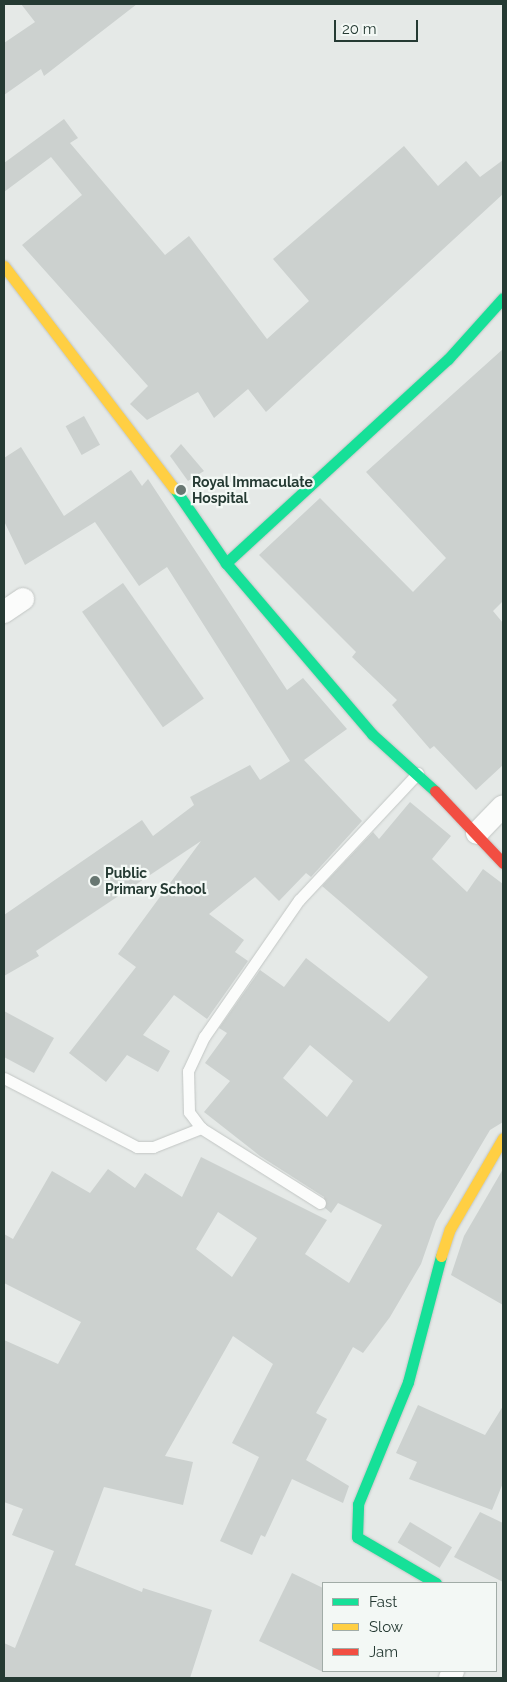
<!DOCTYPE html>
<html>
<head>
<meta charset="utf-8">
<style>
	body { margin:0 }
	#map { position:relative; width:507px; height:1682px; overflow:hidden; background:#e5e9e7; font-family:Raleway,sans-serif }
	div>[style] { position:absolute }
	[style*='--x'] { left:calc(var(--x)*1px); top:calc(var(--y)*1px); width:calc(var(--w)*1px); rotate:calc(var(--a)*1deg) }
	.building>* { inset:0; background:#ccd1cf; transform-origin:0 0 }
	.roads { filter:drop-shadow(0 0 1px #c2c6c4) drop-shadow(0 0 1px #c2c6c4) }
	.lane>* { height:11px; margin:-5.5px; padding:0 5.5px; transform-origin:5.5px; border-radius:5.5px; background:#fbfcfb }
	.street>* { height:22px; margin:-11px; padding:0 11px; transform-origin:11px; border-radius:11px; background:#fbfcfb }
	.fast>* { height:11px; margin:-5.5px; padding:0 5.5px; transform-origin:5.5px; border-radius:5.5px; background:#16e098 }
	.slow>* { height:11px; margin:-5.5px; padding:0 5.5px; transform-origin:5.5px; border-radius:5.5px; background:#ffcf43 }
	.jam>* { height:11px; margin:-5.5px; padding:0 5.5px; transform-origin:5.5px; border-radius:5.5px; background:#f24e42 }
	.dots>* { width:14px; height:14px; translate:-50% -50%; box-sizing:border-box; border:2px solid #f3f8f5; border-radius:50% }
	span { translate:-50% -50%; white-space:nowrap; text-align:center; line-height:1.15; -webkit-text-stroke:4.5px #f3f8f5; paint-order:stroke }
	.poi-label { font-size:14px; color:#253a33; font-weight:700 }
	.left { translate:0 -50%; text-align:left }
	.frame { position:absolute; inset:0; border:5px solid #253a33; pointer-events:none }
	.legend { position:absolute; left:322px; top:1582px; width:175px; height:90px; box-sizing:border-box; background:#f3f8f5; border:1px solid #a1aca7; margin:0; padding:6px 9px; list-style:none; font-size:15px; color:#253a33 }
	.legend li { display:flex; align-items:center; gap:10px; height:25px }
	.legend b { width:25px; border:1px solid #a1aca7 }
	.scale { position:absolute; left:334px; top:20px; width:84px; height:22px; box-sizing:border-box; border:2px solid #253a33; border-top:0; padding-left:6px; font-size:15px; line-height:18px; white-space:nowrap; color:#253a33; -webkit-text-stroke:4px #f3f8f5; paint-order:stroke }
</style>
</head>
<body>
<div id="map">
	<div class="building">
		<div style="clip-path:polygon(21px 4px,137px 4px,44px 76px,41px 69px,4px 95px,4px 43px,35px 22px)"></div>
		<div style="clip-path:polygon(64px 119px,78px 138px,70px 143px,165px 255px,189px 236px,267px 339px,309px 301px,273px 259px,404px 146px,438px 186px,466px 161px,480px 177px,503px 160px,503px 194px,266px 412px,248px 389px,214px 418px,198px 392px,147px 420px,130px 404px,148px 386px,22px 245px,82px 195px,51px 157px,4px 192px,4px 163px)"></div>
		<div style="clip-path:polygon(503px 349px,503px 601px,493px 611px,503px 623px,503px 765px,476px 790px,434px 746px,430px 749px,392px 705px,397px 700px,352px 657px,356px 652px,259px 555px,320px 498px,413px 592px,446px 558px,366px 472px)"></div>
		<div style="left:84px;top:416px;width:33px;height:21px;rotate:61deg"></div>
		<div style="clip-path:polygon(181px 444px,204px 471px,188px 481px,170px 456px)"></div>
		<div style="clip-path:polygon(21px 447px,64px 516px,131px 470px,142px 486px,148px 479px,287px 690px,303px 678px,347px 729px,304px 760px,362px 821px,311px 877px,306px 873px,279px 901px,255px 877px,209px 914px,244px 940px,235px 952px,248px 961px,207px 1019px,174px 995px,143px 1035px,170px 1051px,158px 1072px,127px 1055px,106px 1082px,69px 1053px,136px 967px,118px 954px,201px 841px,36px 951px,39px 956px,4px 976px,4px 915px,142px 820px,153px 836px,194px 805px,190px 797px,250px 765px,260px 780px,290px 761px,167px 567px,139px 586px,95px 522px,25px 565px,4px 521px,4px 458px)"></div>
		<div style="left:123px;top:583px;width:141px;height:50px;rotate:55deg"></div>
		<div style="clip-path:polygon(evenodd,410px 802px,451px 836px,432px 859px,467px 892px,483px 869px,503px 884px,503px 1122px,490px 1130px,436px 1221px,421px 1264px,390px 1317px,363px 1353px,353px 1347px,316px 1413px,327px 1419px,306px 1460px,349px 1486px,343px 1503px,292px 1479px,265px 1537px,261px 1535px,252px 1555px,220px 1541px,259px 1457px,232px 1443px,273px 1364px,233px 1336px,165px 1456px,193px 1462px,183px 1505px,104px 1487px,75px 1565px,142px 1592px,143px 1588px,212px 1610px,190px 1678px,4px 1678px,4px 1643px,15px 1648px,54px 1551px,12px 1535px,23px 1509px,4px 1502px,4px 1340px,58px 1364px,81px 1322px,4px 1283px,4px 1234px,13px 1239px,52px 1171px,90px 1193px,108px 1169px,135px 1188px,145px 1173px,182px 1197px,201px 1157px,327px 1220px,305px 1254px,349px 1283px,382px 1225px,338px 1203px,331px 1213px,325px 1208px,324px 1197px,260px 1156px,204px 1112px,230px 1081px,205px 1063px,227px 1033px,219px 1028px,260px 970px,284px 987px,306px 958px,389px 1022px,428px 977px,322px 886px,373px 832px,379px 839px,410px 802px,310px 1045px,353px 1081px,327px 1117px,283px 1078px,310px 1045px,410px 802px,218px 1212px,257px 1238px,232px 1277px,196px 1249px,218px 1212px)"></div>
		<div style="clip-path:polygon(4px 1011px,54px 1038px,34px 1073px,4px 1057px)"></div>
		<div style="clip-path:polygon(503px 1169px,503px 1305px,451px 1275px,464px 1236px)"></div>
		<div style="clip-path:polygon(418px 1405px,485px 1435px,503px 1406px,503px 1483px,492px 1510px,409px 1479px,417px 1462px,396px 1453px)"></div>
		<div style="clip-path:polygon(480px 1512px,503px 1523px,503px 1582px,454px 1557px)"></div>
		<div style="left:410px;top:1522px;width:49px;height:24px;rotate:31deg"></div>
		<div style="clip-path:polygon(292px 1573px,323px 1588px,323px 1672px,259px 1641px)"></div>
	</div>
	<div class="roads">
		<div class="lane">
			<div style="--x:4;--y:1078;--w:150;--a:27.4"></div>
			<div style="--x:137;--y:1147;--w:16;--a:0"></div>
			<div style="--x:153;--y:1147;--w:52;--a:-21.6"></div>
			<div style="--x:320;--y:1203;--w:141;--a:-147.8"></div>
			<div style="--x:201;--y:1128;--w:20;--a:-127"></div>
			<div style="--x:189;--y:1112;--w:41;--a:-91.4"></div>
			<div style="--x:188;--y:1071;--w:38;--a:-65"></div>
			<div style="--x:204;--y:1037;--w:167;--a:-55.3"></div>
			<div style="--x:299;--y:900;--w:174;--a:-46.9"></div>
		</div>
		<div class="street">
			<div style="--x:4;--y:612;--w:23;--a:-34"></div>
			<div style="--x:477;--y:833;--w:37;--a:-46"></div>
			<div style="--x:450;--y:1678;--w:8;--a:-67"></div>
		</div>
		<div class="fast">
			<div style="--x:174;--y:488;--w:91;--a:55.3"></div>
			<div style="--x:226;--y:563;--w:225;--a:49.5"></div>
			<div style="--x:372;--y:734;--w:85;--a:42.1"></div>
			<div style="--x:226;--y:563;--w:301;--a:-42.6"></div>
			<div style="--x:448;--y:359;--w:82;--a:-48"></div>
			<div style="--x:436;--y:1583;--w:91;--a:-149.8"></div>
			<div style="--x:357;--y:1537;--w:33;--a:-88"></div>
			<div style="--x:358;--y:1504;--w:132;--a:-67.7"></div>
			<div style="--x:408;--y:1382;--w:130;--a:-75.3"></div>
		</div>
		<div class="slow">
			<div style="--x:4;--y:266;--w:280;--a:52.6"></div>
			<div style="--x:441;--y:1256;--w:28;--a:-72"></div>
			<div style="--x:450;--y:1229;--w:105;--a:-59.8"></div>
		</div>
		<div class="jam">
			<div style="--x:435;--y:791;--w:99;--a:46.6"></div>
		</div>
	</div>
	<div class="dots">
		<div style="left:181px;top:490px;background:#687772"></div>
		<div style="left:95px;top:881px;background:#687772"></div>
	</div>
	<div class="poi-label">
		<span class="left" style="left:192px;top:490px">Royal Immaculate<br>Hospital</span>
		<span class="left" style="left:105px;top:881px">Public<br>Primary School</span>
	</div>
	<div class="frame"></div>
	<ul class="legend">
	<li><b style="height:6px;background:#16e098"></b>Fast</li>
	<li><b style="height:6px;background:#ffcf43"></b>Slow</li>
	<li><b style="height:6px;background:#f24e42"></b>Jam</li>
	</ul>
	<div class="scale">20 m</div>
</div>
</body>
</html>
